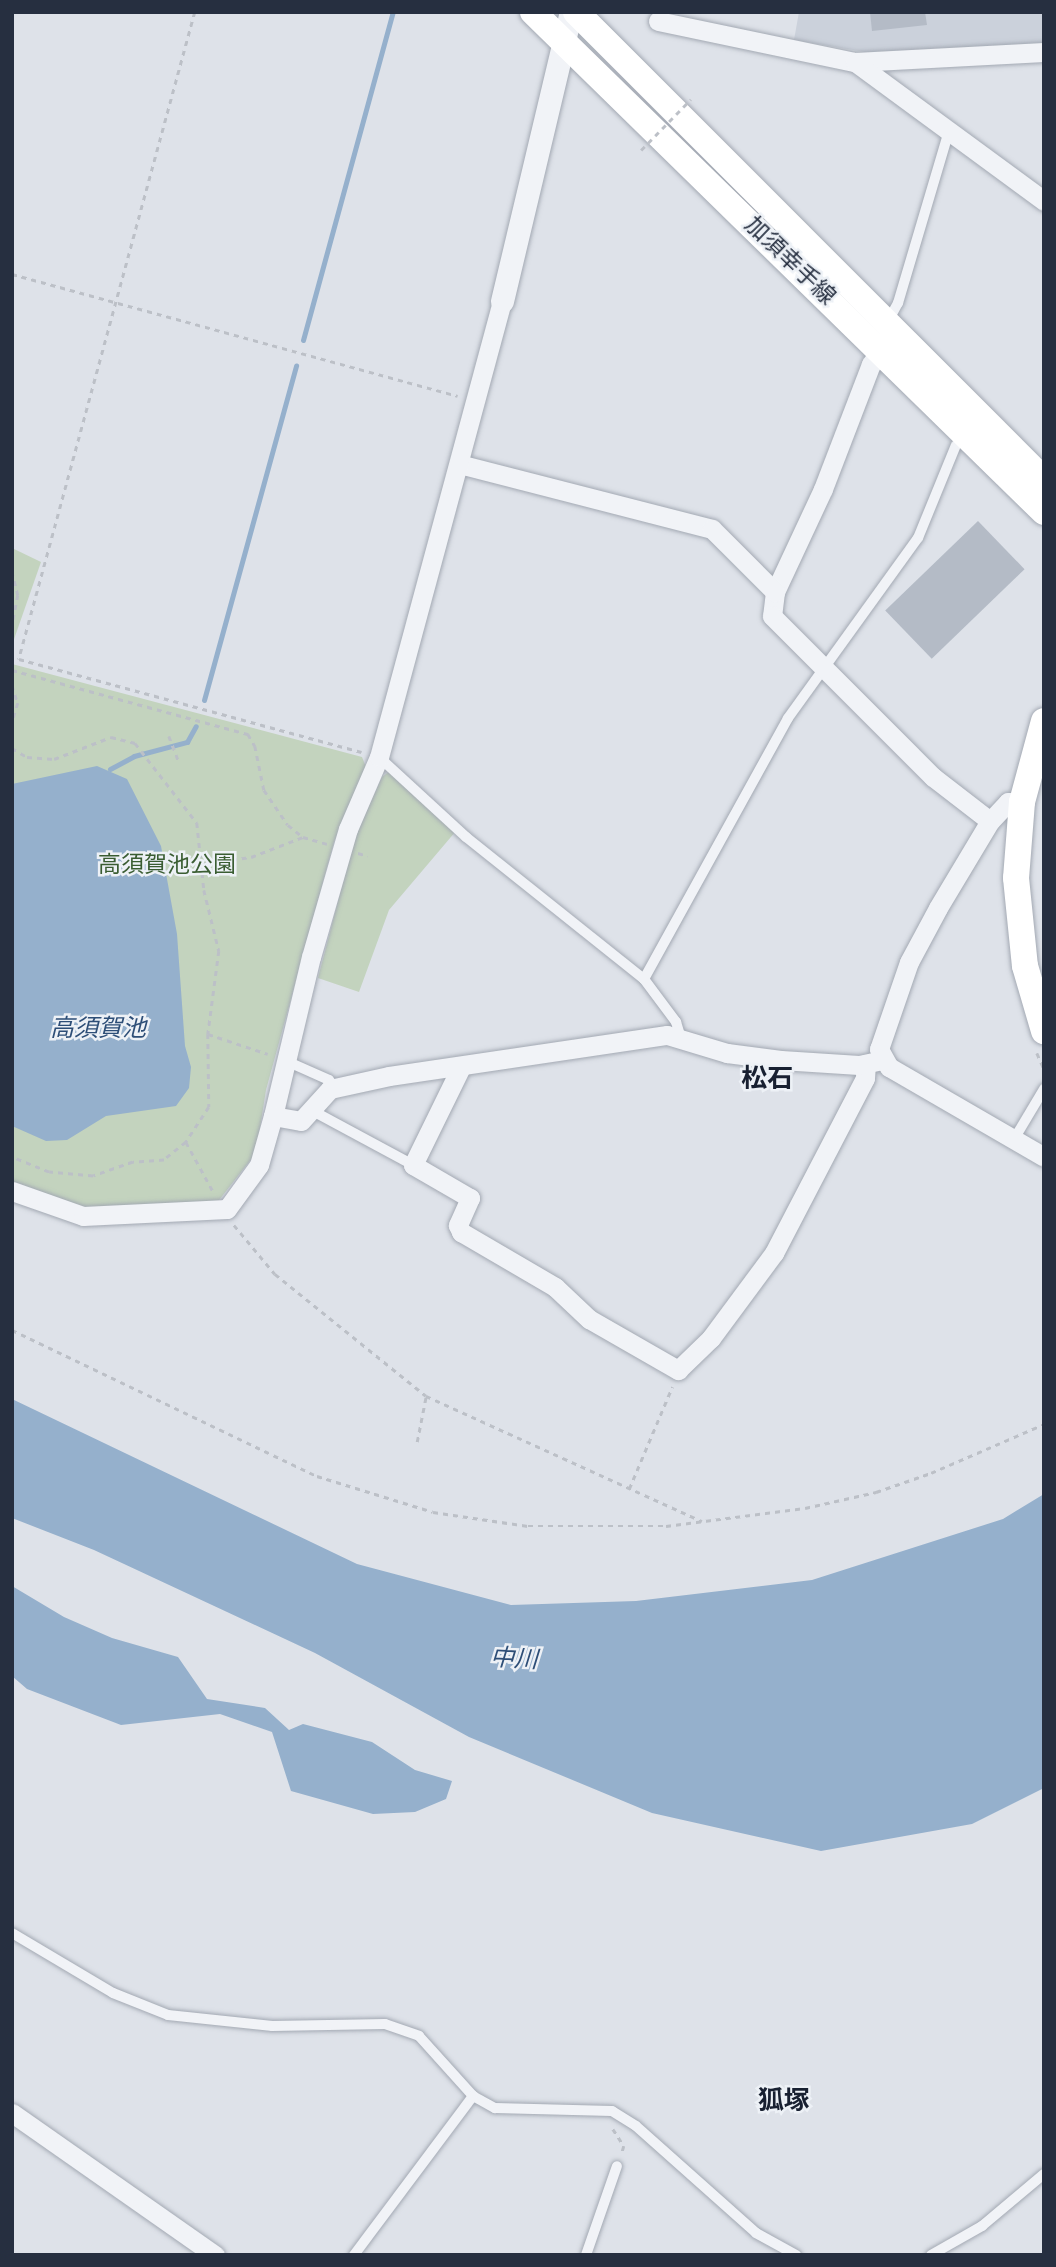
<!DOCTYPE html>
<html>
<head>
<meta charset="utf-8">
<style>
	body { margin:0 }
	#map { position:relative; width:1056px; height:2267px; overflow:hidden; background:#dee2e9; font-family:"Sofia Sans Condensed","Noto Sans JP",sans-serif }
	div>[style] { position:absolute }
	[style*='--x'] { left:calc(var(--x)*1px); top:calc(var(--y)*1px); width:calc(var(--w)*1px); rotate:calc(var(--a)*1deg) }
	.built>* { inset:0; background:#cbd1db }
	.green>* { inset:0; background:#c3d3be }
	.water>* { inset:0; background:#95b0cc }
	.stream>* { height:5px; margin:-2.5px; padding:0 2.5px; transform-origin:2.5px; border-radius:2.5px; background:#95b0cc }
	.building>* { inset:0; background:#b4bbc6; transform-origin:0 0 }
	.path>* { height:2.5px; margin-top:-1.25px; transform-origin:0; background:repeating-linear-gradient(90deg,#bcc0c7 0 5px,transparent 0 10px) }
	.roads { filter:drop-shadow(0 0 2px #a3a9b3) drop-shadow(0 0 2px #a3a9b3) }
	.service>* { height:10px; margin:-5px; padding:0 5px; transform-origin:5px; border-radius:5px; background:#f1f3f7 }
	.minor>* { height:19px; margin:-9.5px; padding:0 9.5px; transform-origin:9.5px; border-radius:9.5px; background:#f1f3f7 }
	.tertiary>* { height:23px; margin:-11.5px; padding:0 11.5px; transform-origin:11.5px; border-radius:11.5px; background:#f1f3f7 }
	.secondary>* { height:26px; margin:-13px; padding:0 13px; transform-origin:13px; border-radius:13px; background:#fff }
	.path-bridge>* { height:2.5px; margin-top:-1.25px; transform-origin:0; background:repeating-linear-gradient(90deg,#bcc0c7 0 5px,transparent 0 10px) }
	span { translate:-50% -50%; white-space:nowrap; text-align:center; line-height:1.15; -webkit-text-stroke:5px #edf1f6; paint-order:stroke }
	.street-label { font-size:23px; color:#262f40 }
	.park-label { font-size:23px; color:#3a5d32 }
	.water-label { font-size:24px; color:#2d4e77; font-style:italic }
	.quarter-label { font-size:26px; color:#182031; font-weight:700 }
	.frame { position:absolute; inset:0; border:14px solid #262f40; pointer-events:none }
</style>
</head>
<body>
<div id="map">
	<div class="built">
		<div style="clip-path:polygon(799px 12px,1044px 12px,1044px 47px,865px 52px,794px 40px)"></div>
	</div>
	<div class="green">
		<div style="clip-path:polygon(12px 548px,41px 562px,12px 645px)"></div>
		<div style="clip-path:polygon(12px 664px,362px 757px,366px 767px,334px 842px,266px 1090px,256px 1153px,216px 1204px,89px 1210px,12px 1184px)"></div>
		<div style="clip-path:polygon(390px 771px,456px 831px,389px 910px,359px 992px,318px 978px,355px 836px,382px 777px)"></div>
	</div>
	<div class="water">
		<div style="clip-path:polygon(97px 766px,127px 779px,161px 846px,177px 934px,185px 1046px,191px 1067px,189px 1088px,176px 1106px,106px 1116px,67px 1140px,46px 1141px,12px 1126px,12px 784px)"></div>
		<div style="clip-path:polygon(12px 1399px,357px 1564px,511px 1605px,636px 1601px,812px 1580px,1003px 1519px,1044px 1494px,1044px 1788px,972px 1824px,821px 1851px,652px 1813px,469px 1737px,315px 1653px,94px 1550px,12px 1518px)"></div>
		<div style="clip-path:polygon(12px 1586px,64px 1617px,112px 1638px,178px 1657px,207px 1699px,265px 1708px,289px 1730px,303px 1724px,372px 1742px,415px 1770px,452px 1781px,446px 1799px,415px 1812px,373px 1814px,291px 1791px,272px 1732px,220px 1714px,121px 1725px,27px 1689px,12px 1676px)"></div>
	</div>
	<div class="stream">
		<div style="--x:303;--y:340;--w:340;--a:-74.7"></div>
		<div style="--x:204;--y:700;--w:347;--a:-74.6"></div>
		<div style="--x:110;--y:769;--w:27;--a:-28"></div>
		<div style="--x:134;--y:756;--w:55;--a:-14.8"></div>
		<div style="--x:187;--y:742;--w:18;--a:-61"></div>
	</div>
	<div class="building">
		<div style="clip-path:polygon(870px 12px,925px 12px,927px 25px,872px 31px)"></div>
		<div style="left:978px;top:521px;width:67px;height:129px;rotate:46deg"></div>
	</div>
	<div class="path">
		<div style="--x:195;--y:12;--w:671;--a:105.22"></div>
		<div style="--x:19;--y:659;--w:355;--a:15.2"></div>
		<div style="--x:12;--y:274;--w:462;--a:15.3"></div>
		<div style="--x:12;--y:571;--w:25;--a:76"></div>
		<div style="--x:18;--y:595;--w:31;--a:101"></div>
		<div style="--x:12;--y:670;--w:245;--a:15.2"></div>
		<div style="--x:248;--y:734;--w:14;--a:60"></div>
		<div style="--x:255;--y:746;--w:45;--a:78.4"></div>
		<div style="--x:264;--y:790;--w:42;--a:55.6"></div>
		<div style="--x:288;--y:825;--w:19;--a:39"></div>
		<div style="--x:12;--y:685;--w:19;--a:72"></div>
		<div style="--x:18;--y:703;--w:21;--a:107"></div>
		<div style="--x:169;--y:736;--w:26;--a:69"></div>
		<div style="--x:12;--y:748;--w:17;--a:31"></div>
		<div style="--x:27;--y:757;--w:27;--a:4"></div>
		<div style="--x:54;--y:759;--w:61;--a:-21.1"></div>
		<div style="--x:111;--y:737;--w:25;--a:14"></div>
		<div style="--x:135;--y:743;--w:101;--a:52.2"></div>
		<div style="--x:197;--y:823;--w:67;--a:84"></div>
		<div style="--x:204;--y:890;--w:63;--a:76.2"></div>
		<div style="--x:219;--y:951;--w:84;--a:97.5"></div>
		<div style="--x:208;--y:1034;--w:73;--a:89.2"></div>
		<div style="--x:209;--y:1107;--w:42;--a:123.3"></div>
		<div style="--x:186;--y:1142;--w:28;--a:141"></div>
		<div style="--x:164;--y:1160;--w:31;--a:176"></div>
		<div style="--x:133;--y:1162;--w:42;--a:160.7"></div>
		<div style="--x:93;--y:1176;--w:44;--a:-174.8"></div>
		<div style="--x:49;--y:1172;--w:40;--a:-158"></div>
		<div style="--x:358;--y:853;--w:10;--a:17"></div>
		<div style="--x:202;--y:864;--w:49;--a:-8.1"></div>
		<div style="--x:251;--y:857;--w:56;--a:-21"></div>
		<div style="--x:303;--y:837;--w:25;--a:16"></div>
		<div style="--x:208;--y:1034;--w:63;--a:18.4"></div>
		<div style="--x:1037;--y:1053;--w:17;--a:66"></div>
		<div style="--x:186;--y:1142;--w:58;--a:61.2"></div>
		<div style="--x:234;--y:1225;--w:64;--a:50.1"></div>
		<div style="--x:275;--y:1274;--w:194;--a:38.9"></div>
		<div style="--x:12;--y:1330;--w:338;--a:25.6"></div>
		<div style="--x:317;--y:1476;--w:121;--a:17.2"></div>
		<div style="--x:433;--y:1512;--w:96;--a:8.4"></div>
		<div style="--x:528;--y:1526;--w:138;--a:0"></div>
		<div style="--x:666;--y:1526;--w:140;--a:-7.4"></div>
		<div style="--x:805;--y:1508;--w:73;--a:-12.7"></div>
		<div style="--x:876;--y:1492;--w:58;--a:-19.1"></div>
		<div style="--x:931;--y:1473;--w:123;--a:-23.4"></div>
		<div style="--x:417;--y:1442;--w:47;--a:-78.9"></div>
		<div style="--x:426;--y:1396;--w:303;--a:24.4"></div>
		<div style="--x:629;--y:1489;--w:111;--a:-67.1"></div>
		<div style="--x:613;--y:2129;--w:20;--a:57"></div>
		<div style="--x:624;--y:2146;--w:7;--a:106"></div>
	</div>
	<div class="roads">
		<div class="service">
			<div style="--x:888;--y:321;--w:21;--a:-61"></div>
			<div style="--x:898;--y:303;--w:176;--a:-73.5"></div>
			<div style="--x:379;--y:757;--w:118;--a:42.6"></div>
			<div style="--x:466;--y:837;--w:228;--a:38.6"></div>
			<div style="--x:644;--y:979;--w:54;--a:53.3"></div>
			<div style="--x:676;--y:1022;--w:17;--a:73"></div>
			<div style="--x:644;--y:979;--w:298;--a:-61.1"></div>
			<div style="--x:788;--y:718;--w:222;--a:-54.2"></div>
			<div style="--x:918;--y:538;--w:100;--a:-67.8"></div>
			<div style="--x:284;--y:1060;--w:49;--a:24"></div>
			<div style="--x:329;--y:1080;--w:9;--a:54"></div>
			<div style="--x:311;--y:1110;--w:116;--a:28.3"></div>
			<div style="--x:1013;--y:1141;--w:61;--a:-59.2"></div>
			<div style="--x:12;--y:1933;--w:117;--a:30.7"></div>
			<div style="--x:113;--y:1993;--w:59;--a:21.8"></div>
			<div style="--x:168;--y:2015;--w:105;--a:6"></div>
			<div style="--x:272;--y:2026;--w:113;--a:-1"></div>
			<div style="--x:385;--y:2024;--w:36;--a:19"></div>
			<div style="--x:419;--y:2036;--w:81;--a:48"></div>
			<div style="--x:473;--y:2096;--w:25;--a:29"></div>
			<div style="--x:495;--y:2108;--w:117;--a:1.5"></div>
			<div style="--x:612;--y:2111;--w:28;--a:32"></div>
			<div style="--x:636;--y:2126;--w:161;--a:41.7"></div>
			<div style="--x:756;--y:2233;--w:46;--a:28.8"></div>
			<div style="--x:354;--y:2255;--w:199;--a:-53.2"></div>
			<div style="--x:586;--y:2255;--w:94;--a:-70.8"></div>
			<div style="--x:931;--y:2255;--w:59;--a:-29.6"></div>
			<div style="--x:982;--y:2226;--w:81;--a:-40"></div>
		</div>
		<div class="minor">
			<div style="--x:658;--y:21;--w:201;--a:11.8"></div>
			<div style="--x:855;--y:62;--w:189;--a:-3"></div>
			<div style="--x:855;--y:62;--w:235;--a:36.3"></div>
			<div style="--x:882;--y:349;--w:19;--a:126"></div>
			<div style="--x:871;--y:364;--w:134;--a:111"></div>
			<div style="--x:823;--y:489;--w:114;--a:115"></div>
			<div style="--x:775;--y:592;--w:24;--a:97"></div>
			<div style="--x:772;--y:616;--w:228;--a:45"></div>
			<div style="--x:933;--y:777;--w:72;--a:37.7"></div>
			<div style="--x:459;--y:464;--w:261;--a:14.4"></div>
			<div style="--x:712;--y:529;--w:89;--a:45"></div>
			<div style="--x:1022;--y:802;--w:14;--a:180"></div>
			<div style="--x:1008;--y:802;--w:26;--a:133"></div>
			<div style="--x:990;--y:821;--w:101;--a:120.9"></div>
			<div style="--x:938;--y:908;--w:61;--a:118.2"></div>
			<div style="--x:909;--y:962;--w:92;--a:109"></div>
			<div style="--x:879;--y:1049;--w:21;--a:61"></div>
			<div style="--x:889;--y:1067;--w:179;--a:30.1"></div>
			<div style="--x:461;--y:1067;--w:109;--a:116.1"></div>
			<div style="--x:413;--y:1165;--w:66;--a:30.1"></div>
			<div style="--x:470;--y:1198;--w:30;--a:114"></div>
			<div style="--x:458;--y:1225;--w:8;--a:67"></div>
			<div style="--x:461;--y:1232;--w:109;--a:30.3"></div>
			<div style="--x:555;--y:1287;--w:47;--a:43.3"></div>
			<div style="--x:589;--y:1319;--w:103;--a:29.8"></div>
			<div style="--x:678;--y:1370;--w:46;--a:-44.1"></div>
			<div style="--x:711;--y:1338;--w:106;--a:-53.5"></div>
			<div style="--x:774;--y:1253;--w:197;--a:-62.5"></div>
			<div style="--x:865;--y:1078;--w:14;--a:-86"></div>
			<div style="--x:273;--y:1116;--w:163;--a:-76.6"></div>
			<div style="--x:311;--y:957;--w:133;--a:-73.9"></div>
			<div style="--x:348;--y:829;--w:78;--a:-66.7"></div>
			<div style="--x:379;--y:757;--w:472;--a:-74.9"></div>
			<div style="--x:12;--y:1191;--w:75;--a:19.4"></div>
			<div style="--x:83;--y:1216;--w:144;--a:-2.8"></div>
			<div style="--x:227;--y:1209;--w:54;--a:-54"></div>
			<div style="--x:259;--y:1165;--w:51;--a:-74.1"></div>
			<div style="--x:273;--y:1116;--w:28;--a:10"></div>
			<div style="--x:301;--y:1121;--w:43;--a:-47.8"></div>
			<div style="--x:330;--y:1089;--w:60;--a:-12.4"></div>
			<div style="--x:389;--y:1076;--w:281;--a:-8.4"></div>
			<div style="--x:667;--y:1035;--w:63;--a:16.7"></div>
			<div style="--x:727;--y:1053;--w:54;--a:7.4"></div>
			<div style="--x:781;--y:1060;--w:78;--a:3.7"></div>
			<div style="--x:859;--y:1065;--w:25;--a:-12"></div>
			<div style="--x:12;--y:2113;--w:248;--a:35"></div>
		</div>
		<div class="tertiary">
			<div style="--x:502;--y:301;--w:297;--a:-76.6"></div>
		</div>
		<div class="secondary">
			<div style="--x:533;--y:12;--w:715;--a:44.38"></div>
			<div style="--x:576;--y:12;--w:662;--a:45"></div>
			<div style="--x:1044;--y:721;--w:84;--a:105.2"></div>
			<div style="--x:1022;--y:802;--w:76;--a:94.5"></div>
			<div style="--x:1016;--y:878;--w:88;--a:84.2"></div>
			<div style="--x:1025;--y:966;--w:68;--a:73.7"></div>
		</div>
	</div>
	<div class="path-bridge">
		<div style="--x:641;--y:150;--w:71;--a:-45.6"></div>
	</div>
	<div class="street-label">
		<span style="left:790px;top:261px;rotate:44deg">加須幸手線</span>
	</div>
	<div class="park-label">
		<span style="left:167px;top:865px">高須賀池公園</span>
	</div>
	<div class="water-label">
		<span style="left:98px;top:1029px">高須賀池</span>
		<span style="left:514px;top:1659px;rotate:3deg">中川</span>
	</div>
	<div class="quarter-label">
		<span style="left:767px;top:1080px">松石</span>
		<span style="left:784px;top:2102px">狐塚</span>
	</div>
	<div class="frame"></div>
</div>
</body>
</html>
